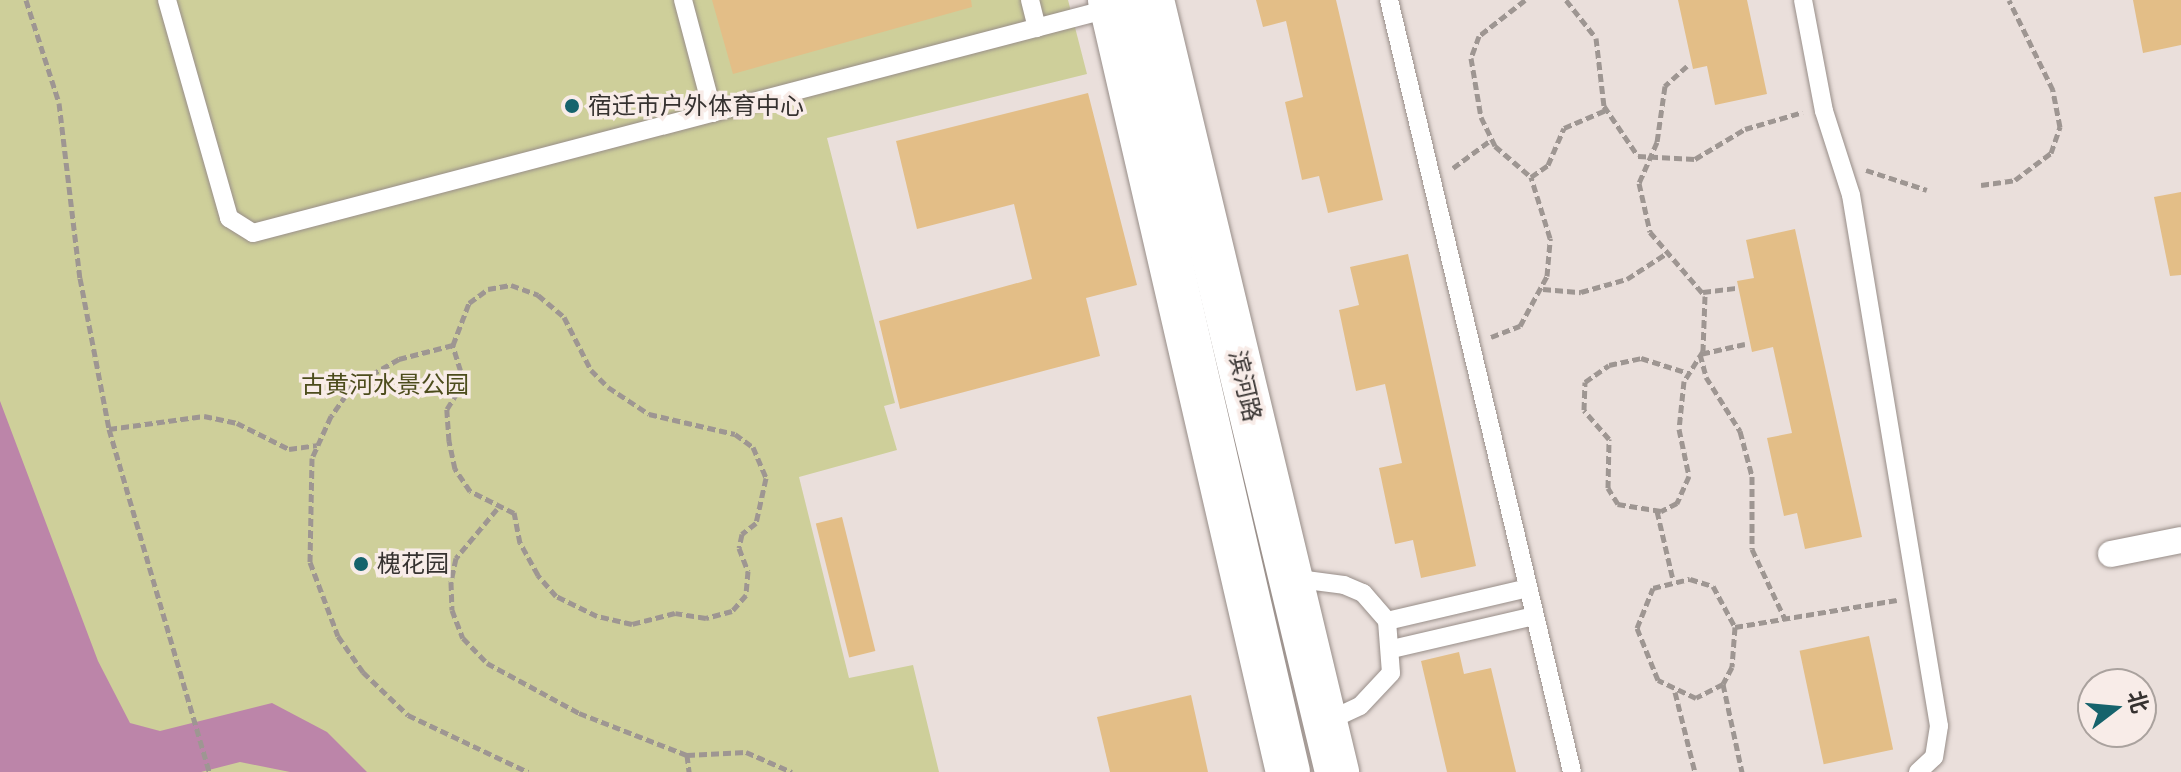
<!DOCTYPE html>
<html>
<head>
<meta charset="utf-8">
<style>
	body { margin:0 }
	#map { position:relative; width:2181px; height:772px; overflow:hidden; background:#eadfdb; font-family:"Titillium Web","Noto Sans SC",sans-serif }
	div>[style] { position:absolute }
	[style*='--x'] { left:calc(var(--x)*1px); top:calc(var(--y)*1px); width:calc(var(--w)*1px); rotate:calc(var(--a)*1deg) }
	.green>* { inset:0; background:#cecf9a }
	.water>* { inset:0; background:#bc85a9 }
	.building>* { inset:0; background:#e3be87; transform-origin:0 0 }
	.path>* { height:5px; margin-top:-2.5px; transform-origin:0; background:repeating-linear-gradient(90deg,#9e9692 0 8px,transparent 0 12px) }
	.roads { filter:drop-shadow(0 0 2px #988e89) drop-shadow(0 0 2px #988e89) }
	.service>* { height:18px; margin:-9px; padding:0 9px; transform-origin:9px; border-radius:9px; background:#fff }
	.pedestrian>* { height:26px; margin:-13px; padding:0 13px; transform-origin:13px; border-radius:13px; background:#fff }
	.secondary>* { height:44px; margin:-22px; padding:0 22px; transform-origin:22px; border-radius:22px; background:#fff }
	.dots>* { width:22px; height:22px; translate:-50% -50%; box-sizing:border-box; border:4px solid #f8ece8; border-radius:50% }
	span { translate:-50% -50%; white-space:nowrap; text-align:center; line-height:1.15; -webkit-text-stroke:7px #f8ece8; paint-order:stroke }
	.poi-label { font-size:24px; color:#363230 }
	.left { translate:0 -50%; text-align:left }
	.park-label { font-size:24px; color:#4c4c1c }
	.street-label { font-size:24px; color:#363230 }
	.north { position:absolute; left:2077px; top:668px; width:80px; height:80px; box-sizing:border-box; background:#f8ece8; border:2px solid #aaa29e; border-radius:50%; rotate:74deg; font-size:22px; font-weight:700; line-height:32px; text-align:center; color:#363230 }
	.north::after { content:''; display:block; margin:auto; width:28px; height:36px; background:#16636c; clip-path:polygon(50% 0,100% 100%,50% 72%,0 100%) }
</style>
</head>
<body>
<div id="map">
	<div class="green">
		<div style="clip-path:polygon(0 0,1068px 0,1087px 74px,827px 138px,895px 403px,884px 406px,897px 450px,799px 477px,849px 678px,913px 665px,939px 772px,0 772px)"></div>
	</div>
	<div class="water">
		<div style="clip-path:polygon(0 401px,98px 661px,130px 723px,160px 731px,272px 703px,327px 732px,367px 772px,290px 772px,240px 762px,201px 772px,0 772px)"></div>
	</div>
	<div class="building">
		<div style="clip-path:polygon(712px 0,971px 0,972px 7px,733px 74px)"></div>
		<div style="clip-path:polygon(1256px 0,1336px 0,1383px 200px,1328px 213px,1319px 176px,1302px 180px,1285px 102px,1303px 97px,1286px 21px,1263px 27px)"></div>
		<div style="clip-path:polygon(1678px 0,1747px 0,1767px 94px,1715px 105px,1707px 66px,1693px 69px)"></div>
		<div style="clip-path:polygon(2133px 0,2181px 0,2181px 45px,2143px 53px)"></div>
		<div style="clip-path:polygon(1088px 93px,1137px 285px,1086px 298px,1100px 356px,900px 409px,879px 321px,1032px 279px,1014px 204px,917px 229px,896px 141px)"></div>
		<div style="clip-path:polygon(2181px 192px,2181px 275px,2170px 276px,2154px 197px)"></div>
		<div style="clip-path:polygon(1795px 229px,1862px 537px,1805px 549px,1797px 513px,1784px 516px,1767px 438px,1792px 433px,1773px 347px,1752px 352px,1737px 281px,1754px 278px,1746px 240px)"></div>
		<div style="clip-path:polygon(1408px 254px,1476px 566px,1421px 578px,1413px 540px,1395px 544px,1379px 468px,1402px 463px,1385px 384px,1356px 391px,1339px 310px,1359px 305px,1350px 267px)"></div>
		<div style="left:842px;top:517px;width:138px;height:27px;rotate:76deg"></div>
		<div style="left:1869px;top:636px;width:116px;height:71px;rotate:78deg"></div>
		<div style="clip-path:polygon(1459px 652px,1464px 674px,1491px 668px,1516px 772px,1447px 772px,1421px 661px)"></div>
		<div style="clip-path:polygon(1191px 695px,1208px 772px,1110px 772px,1097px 717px)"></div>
	</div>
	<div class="path">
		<div style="--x:26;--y:0;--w:108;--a:72.2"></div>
		<div style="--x:59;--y:103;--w:176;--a:83.2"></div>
		<div style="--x:80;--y:278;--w:154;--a:79.1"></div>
		<div style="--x:109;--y:429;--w:357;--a:73.7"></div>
		<div style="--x:1525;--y:0;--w:58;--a:142"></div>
		<div style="--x:1479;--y:36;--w:23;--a:110"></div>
		<div style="--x:1471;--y:58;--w:60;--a:80.4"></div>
		<div style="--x:1481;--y:117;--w:32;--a:64"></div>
		<div style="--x:1495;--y:146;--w:48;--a:40.7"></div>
		<div style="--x:1531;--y:177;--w:21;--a:-35"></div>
		<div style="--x:1548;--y:165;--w:40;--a:-66.6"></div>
		<div style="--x:1564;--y:128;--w:46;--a:-23.2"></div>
		<div style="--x:1566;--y:0;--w:48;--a:51.7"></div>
		<div style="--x:1596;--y:38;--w:68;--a:83.3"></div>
		<div style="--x:1604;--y:106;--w:60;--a:55.8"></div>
		<div style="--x:1638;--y:156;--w:57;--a:3"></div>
		<div style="--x:1695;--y:159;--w:58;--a:-31"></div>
		<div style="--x:1745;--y:129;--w:60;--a:-16.3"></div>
		<div style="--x:1687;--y:66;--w:30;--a:138"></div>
		<div style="--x:1665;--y:86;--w:57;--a:98.1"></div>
		<div style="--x:1657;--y:142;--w:45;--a:113.7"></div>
		<div style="--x:1639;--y:183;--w:50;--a:77.3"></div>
		<div style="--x:1650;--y:232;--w:84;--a:49.3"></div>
		<div style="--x:1705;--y:296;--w:55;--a:92.1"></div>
		<div style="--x:1703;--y:351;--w:36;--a:122"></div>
		<div style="--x:1684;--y:381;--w:48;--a:95.9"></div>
		<div style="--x:1679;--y:429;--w:48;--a:78"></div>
		<div style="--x:1689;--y:476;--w:30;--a:114"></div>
		<div style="--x:1677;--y:503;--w:18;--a:153"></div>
		<div style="--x:1661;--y:511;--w:44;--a:-170.8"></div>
		<div style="--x:1618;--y:504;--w:19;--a:-122"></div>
		<div style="--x:1608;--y:488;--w:49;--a:-88.8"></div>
		<div style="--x:1609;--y:439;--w:38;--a:-131"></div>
		<div style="--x:1584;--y:410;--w:28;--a:-88"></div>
		<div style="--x:1585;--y:382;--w:29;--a:-35"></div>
		<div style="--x:1609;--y:365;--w:33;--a:-12"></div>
		<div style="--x:1641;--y:358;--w:49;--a:17.7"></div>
		<div style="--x:1453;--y:168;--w:47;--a:-36.4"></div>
		<div style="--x:1866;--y:170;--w:64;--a:18.2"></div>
		<div style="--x:1981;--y:185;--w:34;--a:-8"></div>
		<div style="--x:2015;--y:180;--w:45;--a:-36.9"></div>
		<div style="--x:2051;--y:153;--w:28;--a:-71"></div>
		<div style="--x:2060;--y:127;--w:38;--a:-101"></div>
		<div style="--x:2053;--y:90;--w:100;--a:-116.1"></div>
		<div style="--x:511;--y:285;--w:29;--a:20"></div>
		<div style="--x:538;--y:295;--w:34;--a:40"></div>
		<div style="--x:564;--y:317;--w:59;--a:63"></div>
		<div style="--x:591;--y:370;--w:24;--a:45"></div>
		<div style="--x:608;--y:387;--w:49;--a:33.4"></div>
		<div style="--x:649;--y:414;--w:88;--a:13.1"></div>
		<div style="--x:735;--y:434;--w:22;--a:36"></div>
		<div style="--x:753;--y:447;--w:34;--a:67"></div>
		<div style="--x:766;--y:478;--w:46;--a:102.5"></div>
		<div style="--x:756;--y:523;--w:18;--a:142"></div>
		<div style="--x:742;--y:534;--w:14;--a:102"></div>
		<div style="--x:739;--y:548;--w:25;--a:69"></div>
		<div style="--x:748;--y:571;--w:24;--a:95"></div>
		<div style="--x:746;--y:595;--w:21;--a:131"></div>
		<div style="--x:732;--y:611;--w:27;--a:165"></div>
		<div style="--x:706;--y:618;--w:31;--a:-171"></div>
		<div style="--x:675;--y:613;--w:44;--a:165.7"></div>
		<div style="--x:632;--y:624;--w:36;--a:-167"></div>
		<div style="--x:597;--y:616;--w:46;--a:-154"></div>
		<div style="--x:556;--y:596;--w:28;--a:-131"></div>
		<div style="--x:538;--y:575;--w:37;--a:-119"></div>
		<div style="--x:520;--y:543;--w:31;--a:-101"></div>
		<div style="--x:514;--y:513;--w:49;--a:-153.4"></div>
		<div style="--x:470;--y:491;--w:27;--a:-124"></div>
		<div style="--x:455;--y:469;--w:29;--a:-102"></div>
		<div style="--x:449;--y:441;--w:32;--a:-94"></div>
		<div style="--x:447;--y:409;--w:32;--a:-58"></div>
		<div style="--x:464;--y:382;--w:39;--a:-107"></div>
		<div style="--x:453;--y:345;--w:45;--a:-69.1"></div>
		<div style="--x:469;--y:303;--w:24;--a:-36"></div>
		<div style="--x:488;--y:289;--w:23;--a:-10"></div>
		<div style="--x:1543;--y:289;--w:38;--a:5"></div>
		<div style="--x:1581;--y:292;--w:48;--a:-15.8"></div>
		<div style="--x:1627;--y:279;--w:48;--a:-33"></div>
		<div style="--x:1703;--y:292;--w:34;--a:-7"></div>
		<div style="--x:1491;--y:337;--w:31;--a:-21"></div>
		<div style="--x:1520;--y:326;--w:57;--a:-61.6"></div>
		<div style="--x:1547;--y:276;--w:38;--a:-85"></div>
		<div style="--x:1550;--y:238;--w:64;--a:-107.3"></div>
		<div style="--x:1745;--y:344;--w:46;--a:167.5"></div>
		<div style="--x:1700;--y:354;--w:24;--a:75"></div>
		<div style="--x:1706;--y:377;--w:64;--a:57.8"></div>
		<div style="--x:1740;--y:431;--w:47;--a:75.1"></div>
		<div style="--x:1752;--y:476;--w:73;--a:90"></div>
		<div style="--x:1752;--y:549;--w:77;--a:64.8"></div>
		<div style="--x:453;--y:345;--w:56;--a:165.5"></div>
		<div style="--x:399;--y:359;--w:53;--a:150.5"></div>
		<div style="--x:353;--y:385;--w:38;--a:125"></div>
		<div style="--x:331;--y:416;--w:46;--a:114.3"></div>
		<div style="--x:312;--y:458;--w:104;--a:91.1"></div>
		<div style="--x:310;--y:562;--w:79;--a:69.3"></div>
		<div style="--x:338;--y:636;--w:44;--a:55.2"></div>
		<div style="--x:363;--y:672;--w:62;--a:43.7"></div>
		<div style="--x:408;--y:715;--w:133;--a:25.4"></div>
		<div style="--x:109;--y:429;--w:96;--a:-7.8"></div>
		<div style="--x:204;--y:416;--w:34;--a:12"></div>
		<div style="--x:237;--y:423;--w:58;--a:26.6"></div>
		<div style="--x:289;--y:449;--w:28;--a:-8"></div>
		<div style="--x:497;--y:509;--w:64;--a:129.9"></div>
		<div style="--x:456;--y:558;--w:25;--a:102"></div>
		<div style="--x:451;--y:582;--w:28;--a:88"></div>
		<div style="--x:452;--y:610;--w:30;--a:69"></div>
		<div style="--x:463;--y:638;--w:35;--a:46"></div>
		<div style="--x:487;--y:663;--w:105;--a:28.5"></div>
		<div style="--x:579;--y:713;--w:116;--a:21.3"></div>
		<div style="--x:687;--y:755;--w:59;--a:-2.9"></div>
		<div style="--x:746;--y:752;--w:50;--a:23.5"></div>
		<div style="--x:1657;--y:511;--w:71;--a:76.9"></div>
		<div style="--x:1690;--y:579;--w:24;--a:17"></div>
		<div style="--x:1713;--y:586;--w:47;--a:61.8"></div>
		<div style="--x:1735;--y:627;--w:40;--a:94.3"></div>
		<div style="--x:1732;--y:667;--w:19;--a:118"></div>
		<div style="--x:1723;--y:684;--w:30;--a:153"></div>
		<div style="--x:1696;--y:698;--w:42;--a:-154.7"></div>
		<div style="--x:1658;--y:680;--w:56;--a:-112"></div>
		<div style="--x:1637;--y:628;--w:43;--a:-68.2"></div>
		<div style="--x:1653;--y:588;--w:38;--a:-14"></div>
		<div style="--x:1735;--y:627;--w:164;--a:-9.5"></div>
		<div style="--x:1723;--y:684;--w:90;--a:77.8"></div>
		<div style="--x:1675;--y:692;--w:82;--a:76"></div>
		<div style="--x:687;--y:755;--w:17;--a:83"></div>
	</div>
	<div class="roads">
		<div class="service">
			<div style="--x:167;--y:0;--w:227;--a:74.1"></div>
			<div style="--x:229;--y:218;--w:28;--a:32"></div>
			<div style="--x:253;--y:233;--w:888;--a:-14.68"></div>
			<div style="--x:683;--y:0;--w:117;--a:75.1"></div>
			<div style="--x:1030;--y:0;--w:29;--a:76"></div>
			<div style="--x:1389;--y:0;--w:793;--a:76.66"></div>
			<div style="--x:1803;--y:0;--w:113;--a:79.3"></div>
			<div style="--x:1824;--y:111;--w:88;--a:72.2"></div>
			<div style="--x:1851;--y:195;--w:538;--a:80.59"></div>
			<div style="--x:1939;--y:726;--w:31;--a:99"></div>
			<div style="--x:1934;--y:757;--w:22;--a:137"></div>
			<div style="--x:1291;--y:578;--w:53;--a:7.5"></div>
			<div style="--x:1344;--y:585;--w:21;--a:23"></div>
			<div style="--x:1363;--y:593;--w:37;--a:49"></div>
			<div style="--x:1387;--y:621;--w:52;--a:85.6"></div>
			<div style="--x:1391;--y:673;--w:45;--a:133.2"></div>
			<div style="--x:1360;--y:706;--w:38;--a:155"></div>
			<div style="--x:1387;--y:621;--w:145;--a:-13.2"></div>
			<div style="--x:1392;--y:649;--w:146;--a:-13.1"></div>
		</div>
		<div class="pedestrian">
			<div style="--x:2111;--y:554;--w:71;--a:-11.3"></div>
		</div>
		<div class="secondary">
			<div style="--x:1110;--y:0;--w:792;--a:77.02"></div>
			<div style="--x:1152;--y:0;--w:794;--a:76.52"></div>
		</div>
	</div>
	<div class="dots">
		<div style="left:572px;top:106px;background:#16636c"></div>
		<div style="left:361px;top:564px;background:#16636c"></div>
	</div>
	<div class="poi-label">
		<span class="left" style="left:588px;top:106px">宿迁市户外体育中心</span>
		<span class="left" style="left:377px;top:564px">槐花园</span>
	</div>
	<div class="park-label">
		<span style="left:385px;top:385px">古黄河水景公园</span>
	</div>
	<div class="street-label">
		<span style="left:1245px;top:386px;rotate:77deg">滨河路</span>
	</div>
	<div class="north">北</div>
</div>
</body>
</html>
